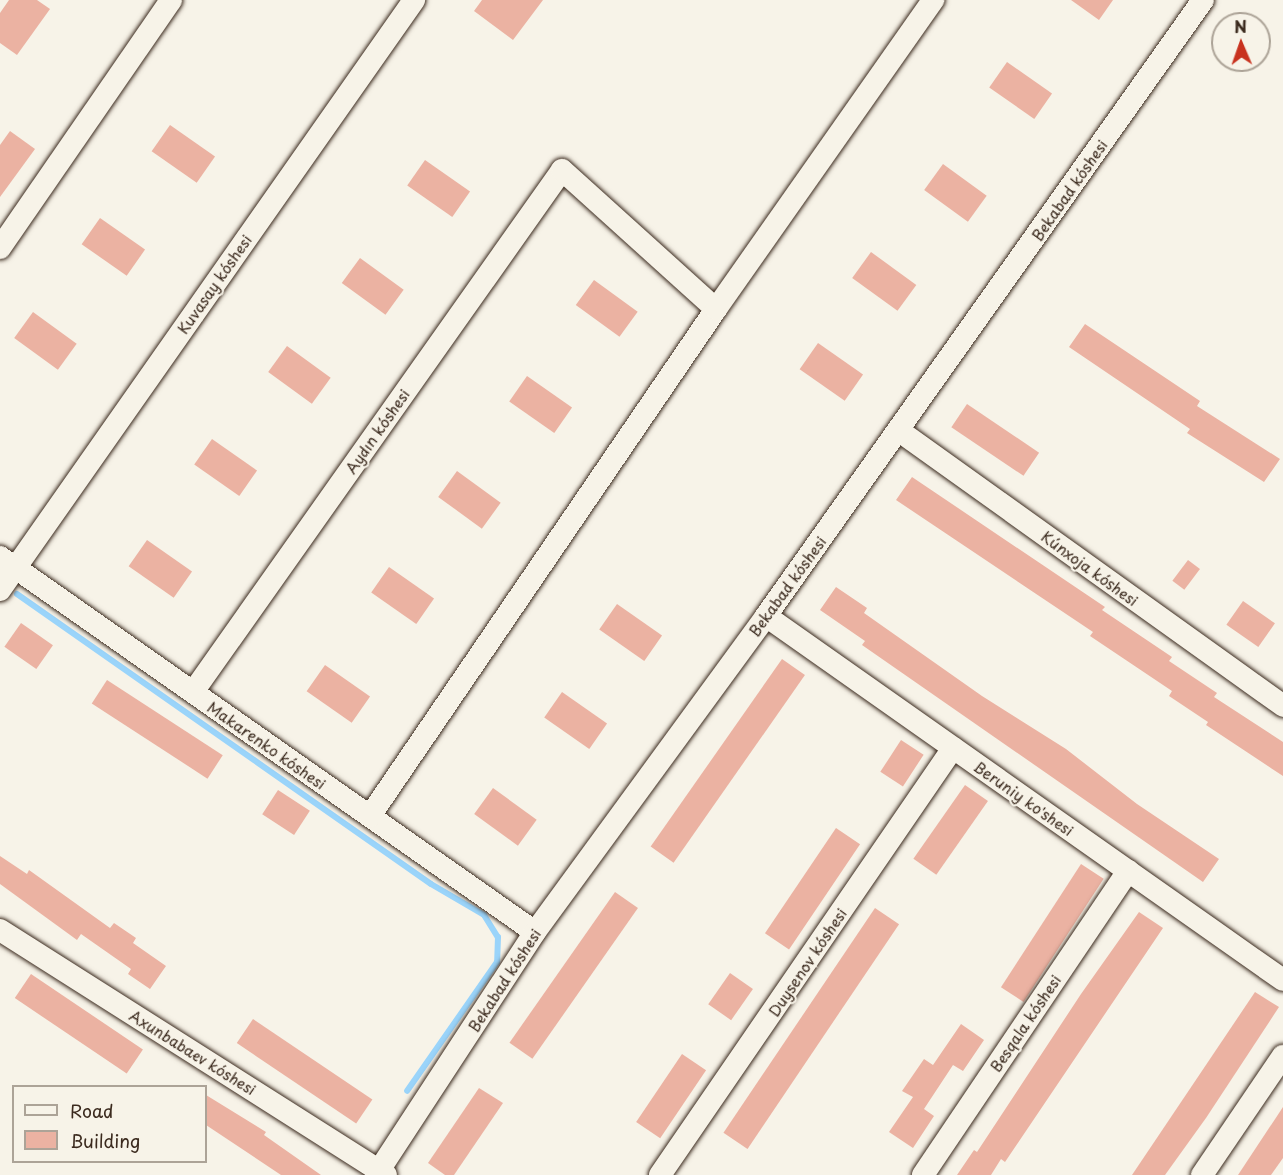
<!DOCTYPE html>
<html>
<head>
<meta charset="utf-8">
<style>
	body { margin:0 }
	#map { position:relative; width:1283px; height:1175px; overflow:hidden; background:#f7f3e8; font-family:"Playpen Sans",sans-serif }
	div>[style] { position:absolute }
	[style*='--x'] { left:calc(var(--x)*1px); top:calc(var(--y)*1px); width:calc(var(--w)*1px); rotate:calc(var(--a)*1deg) }
	.stream>* { height:6px; margin:-3px; padding:0 3px; transform-origin:3px; border-radius:3px; background:#9ad4fa }
	.building>* { inset:0; background:#ebb2a2; transform-origin:0 0 }
	.roads { filter:drop-shadow(0 0 2px #3b2a1e) drop-shadow(0 0 2px #3b2a1e) }
	.minor>* { height:22px; margin:-11px; padding:0 11px; transform-origin:11px; border-radius:11px; background:#f7f3e8 }
	span { translate:-50% -50%; white-space:nowrap; text-align:center; line-height:1.15; -webkit-text-stroke:4.5px #f7f3e8; paint-order:stroke }
	.street-label { font-size:15px; color:#3b2a1e }
	.legend { position:absolute; left:12px; top:1085px; width:195px; height:78px; box-sizing:border-box; background:#f7f3e8; border:2px solid #aca397; margin:0; padding:8px 10px; list-style:none; font-size:18px; color:#3b2a1e }
	.legend li { display:flex; align-items:center; gap:12px; height:30px }
	.legend b { width:30px; border:2px solid #aca397 }
	.north { position:absolute; left:1211px; top:12px; width:60px; height:60px; box-sizing:border-box; background:#f7f3e8; border:2px solid #aca397; border-radius:50%; rotate:358deg; font-size:16px; font-weight:700; line-height:24px; text-align:center; color:#3b2a1e }
	.north::after { content:''; display:block; margin:auto; width:21px; height:27px; background:#c8321e; clip-path:polygon(50% 0,100% 100%,50% 72%,0 100%) }
</style>
</head>
<body>
<div id="map">
	<div class="stream">
		<div style="--x:17;--y:594;--w:505;--a:35.01"></div>
		<div style="--x:431;--y:884;--w:61;--a:30.3"></div>
		<div style="--x:484;--y:915;--w:26;--a:58"></div>
		<div style="--x:498;--y:937;--w:25;--a:92"></div>
		<div style="--x:497;--y:962;--w:157;--a:124.9"></div>
	</div>
	<div class="building">
		<div style="clip-path:polygon(9px 0,37px 0,50px 9px,17px 55px,0 43px,0 13px)"></div>
		<div style="clip-path:polygon(482px 0,543px 0,513px 40px,474px 11px)"></div>
		<div style="clip-path:polygon(1071px 0,1113px 0,1099px 20px)"></div>
		<div style="left:1007px;top:62px;width:55px;height:31px;rotate:35deg"></div>
		<div style="left:170px;top:125px;width:55px;height:32px;rotate:35deg"></div>
		<div style="clip-path:polygon(10px 131px,35px 149px,0 197px,0 145px)"></div>
		<div style="left:425px;top:160px;width:55px;height:31px;rotate:35deg"></div>
		<div style="left:943px;top:164px;width:54px;height:32px;rotate:36deg"></div>
		<div style="left:100px;top:218px;width:55px;height:32px;rotate:35deg"></div>
		<div style="left:871px;top:252px;width:56px;height:32px;rotate:36deg"></div>
		<div style="left:360px;top:258px;width:54px;height:31px;rotate:36deg"></div>
		<div style="left:594px;top:280px;width:54px;height:31px;rotate:36deg"></div>
		<div style="left:33px;top:312px;width:54px;height:32px;rotate:36deg"></div>
		<div style="clip-path:polygon(1085px 324px,1200px 401px,1197px 406px,1280px 459px,1264px 482px,1187px 433px,1190px 429px,1069px 347px)"></div>
		<div style="left:818px;top:343px;width:55px;height:32px;rotate:35deg"></div>
		<div style="left:287px;top:346px;width:54px;height:32px;rotate:36deg"></div>
		<div style="left:527px;top:376px;width:55px;height:31px;rotate:35deg"></div>
		<div style="left:967px;top:404px;width:87px;height:28px;rotate:34deg"></div>
		<div style="left:212px;top:439px;width:55px;height:31px;rotate:35deg"></div>
		<div style="left:457px;top:471px;width:54px;height:32px;rotate:36deg"></div>
		<div style="clip-path:polygon(912px 477px,1105px 607px,1102px 610px,1172px 657px,1169px 661px,1217px 693px,1214px 697px,1283px 742px,1283px 776px,1206px 725px,1208px 722px,1169px 696px,1172px 691px,1090px 636px,1093px 632px,896px 500px)"></div>
		<div style="left:147px;top:540px;width:55px;height:32px;rotate:35deg"></div>
		<div style="left:1188px;top:560px;width:15px;height:26px;rotate:37deg"></div>
		<div style="left:389px;top:567px;width:55px;height:31px;rotate:35deg"></div>
		<div style="clip-path:polygon(836px 587px,867px 608px,864px 613px,982px 696px,1066px 749px,1137px 804px,1219px 859px,1203px 882px,862px 645px,865px 641px,820px 610px)"></div>
		<div style="left:1243px;top:601px;width:39px;height:29px;rotate:35deg"></div>
		<div style="left:617px;top:604px;width:55px;height:31px;rotate:35deg"></div>
		<div style="left:21px;top:623px;width:39px;height:29px;rotate:35deg"></div>
		<div style="left:782px;top:659px;width:28px;height:229px;rotate:35deg"></div>
		<div style="left:325px;top:665px;width:55px;height:32px;rotate:35deg"></div>
		<div style="left:107px;top:680px;width:138px;height:28px;rotate:33deg"></div>
		<div style="left:562px;top:692px;width:55px;height:31px;rotate:35deg"></div>
		<div style="left:901px;top:740px;width:27px;height:38px;rotate:33deg"></div>
		<div style="left:965px;top:785px;width:28px;height:90px;rotate:35deg"></div>
		<div style="left:493px;top:788px;width:54px;height:32px;rotate:36deg"></div>
		<div style="left:278px;top:790px;width:38px;height:29px;rotate:33deg"></div>
		<div style="left:836px;top:828px;width:29px;height:127px;rotate:34deg"></div>
		<div style="clip-path:polygon(0 856px,27px 874px,29px 870px,110px 928px,114px 923px,136px 938px,133px 943px,166px 966px,150px 989px,128px 974px,131px 969px,81px 934px,77px 940px,0 884px)"></div>
		<div style="left:1081px;top:864px;width:27px;height:147px;rotate:33deg"></div>
		<div style="left:615px;top:892px;width:28px;height:184px;rotate:35deg"></div>
		<div style="left:875px;top:908px;width:29px;height:271px;rotate:34deg"></div>
		<div style="clip-path:polygon(1139px 912px,1163px 928px,1005px 1162px,1001px 1159px,991px 1175px,957px 1175px,974px 1150px,977px 1152px,1081px 994px)"></div>
		<div style="left:730px;top:973px;width:28px;height:38px;rotate:35deg"></div>
		<div style="left:31px;top:974px;width:135px;height:29px;rotate:34deg"></div>
		<div style="clip-path:polygon(1255px 992px,1279px 1007px,1206px 1118px,1165px 1175px,1132px 1175px)"></div>
		<div style="left:253px;top:1019px;width:144px;height:29px;rotate:34deg"></div>
		<div style="clip-path:polygon(961px 1024px,984px 1040px,963px 1071px,953px 1065px,924px 1109px,934px 1116px,913px 1148px,889px 1132px,913px 1097px,902px 1091px,924px 1059px,933px 1065px)"></div>
		<div style="left:682px;top:1054px;width:29px;height:82px;rotate:34deg"></div>
		<div style="clip-path:polygon(479px 1088px,503px 1103px,454px 1175px,445px 1175px,428px 1163px)"></div>
		<div style="clip-path:polygon(206px 1095px,266px 1132px,264px 1135px,321px 1175px,281px 1175px,206px 1125px)"></div>
		<div style="clip-path:polygon(1283px 1107px,1283px 1158px,1271px 1175px,1238px 1175px)"></div>
	</div>
	<div class="roads">
		<div class="minor">
			<div style="--x:0;--y:248;--w:301;--a:-55.4"></div>
			<div style="--x:898;--y:430;--w:474;--a:35.6"></div>
			<div style="--x:0;--y:557;--w:653;--a:35.03"></div>
			<div style="--x:0;--y:590;--w:721;--a:-54.94"></div>
			<div style="--x:766;--y:616;--w:632;--a:35.15"></div>
			<div style="--x:193;--y:692;--w:639;--a:-54.74"></div>
			<div style="--x:562;--y:170;--w:207;--a:42.1"></div>
			<div style="--x:370;--y:816;--w:614;--a:-55.69"></div>
			<div style="--x:716;--y:309;--w:378;--a:-54.9"></div>
			<div style="--x:0;--y:930;--w:457;--a:32.4"></div>
			<div style="--x:376;--y:1175;--w:290;--a:-56.8"></div>
			<div style="--x:535;--y:932;--w:391;--a:-53.8"></div>
			<div style="--x:766;--y:616;--w:755;--a:-54.65"></div>
			<div style="--x:660;--y:1175;--w:518;--a:-55.54"></div>
			<div style="--x:923;--y:1175;--w:367;--a:-56"></div>
			<div style="--x:1202;--y:1175;--w:144;--a:-55.8"></div>
		</div>
	</div>
	<div class="street-label">
		<span style="left:1069px;top:190px;rotate:-55deg">Bekabad kóshesi</span>
		<span style="left:214px;top:284px;rotate:-55deg">Kuvasay kóshesi</span>
		<span style="left:377px;top:431px;rotate:-55deg">Aydın kóshesi</span>
		<span style="left:1090px;top:568px;rotate:36deg">Kúnxoja kóshesi</span>
		<span style="left:787px;top:586px;rotate:-54deg">Bekabad kóshesi</span>
		<span style="left:267px;top:745px;rotate:35deg">Makarenko kóshesi</span>
		<span style="left:1024px;top:798px;rotate:35deg">Beruniy ko'shesi</span>
		<span style="left:807px;top:962px;rotate:-56deg">Duysenov kóshesi</span>
		<span style="left:504px;top:980px;rotate:-57deg">Bekabad kóshesi</span>
		<span style="left:1025px;top:1023px;rotate:-56deg">Besqala kóshesi</span>
		<span style="left:193px;top:1052px;rotate:32deg">Axunbabaev kóshesi</span>
	</div>
	<ul class="legend">
	<li><b style="height:8px;background:#f7f3e8"></b>Road</li>
	<li><b style="height:16px;background:#ebb2a2"></b>Building</li>
	</ul>
	<div class="north">N</div>
</div>
</body>
</html>
